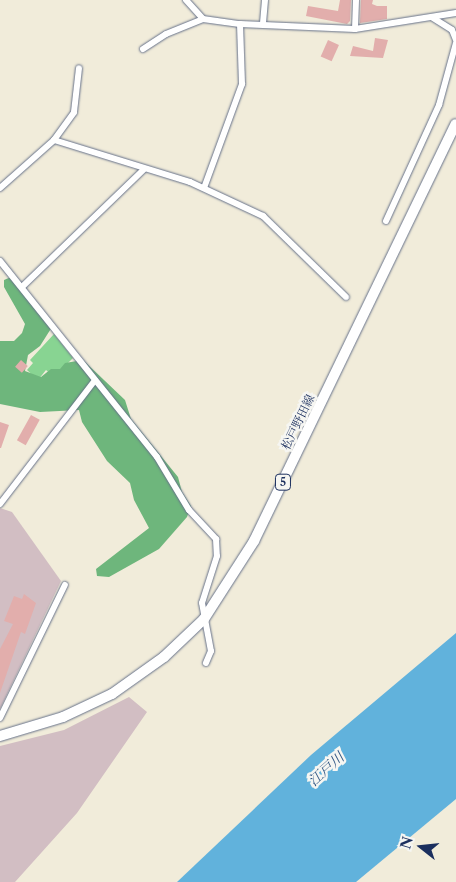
<!DOCTYPE html>
<html>
<head>
<meta charset="utf-8">
<style>
	body { margin:0 }
	#map { position:relative; width:456px; height:882px; overflow:hidden; background:#f1ecda; font-family:"Libre Caslon Text","Noto Serif JP",serif }
	div>[style] { position:absolute }
	[style*='--x'] { left:calc(var(--x)*1px); top:calc(var(--y)*1px); width:calc(var(--w)*1px); rotate:calc(var(--a)*1deg) }
	.industrial>* { inset:0; background:#d2bec3 }
	.green>* { inset:0; background:#88d492 }
	.forest>* { inset:0; background:#6eb67c }
	.water>* { inset:0; background:#61b2dc }
	.building>* { inset:0; background:#e2aeac; transform-origin:0 0 }
	.roads { filter:drop-shadow(0 0 1px #667189) drop-shadow(0 0 1px #667189) }
	.street>* { height:6px; margin:-3px; padding:0 3px; transform-origin:3px; border-radius:3px; background:#fff }
	.primary>* { height:10px; margin:-5px; padding:0 5px; transform-origin:5px; border-radius:5px; background:#fff }
	span { translate:-50% -50%; white-space:nowrap; text-align:center; line-height:1.15; -webkit-text-stroke:5px #f6f6f2; paint-order:stroke }
	.shield-label span { padding:1px 4px; background:#f6f6f2; border:1px solid; border-radius:4px; -webkit-text-stroke-width:0 }
	.shield-label { font-size:11px; color:#1b2f5e; font-weight:700 }
	.street-label { font-size:12px; color:#1b2f5e }
	.water-label { font-size:14px; color:#305684; font-style:italic }
	.north { position:absolute; left:396px; top:822px; width:50px; height:50px; -webkit-text-stroke:4px #f6f6f2; paint-order:stroke; rotate:286deg; font-size:14px; font-weight:700; line-height:20px; text-align:center; color:#1b2f5e }
	.north::after { content:''; display:block; margin:auto; width:18px; height:22px; background:#1b2f5e; clip-path:polygon(50% 0,100% 100%,50% 72%,0 100%) }
</style>
</head>
<body>
<div id="map">
	<div class="industrial">
		<div style="clip-path:polygon(0 508px,12px 512px,61px 581px,0 709px)"></div>
		<div style="clip-path:polygon(129px 697px,147px 712px,77px 813px,15px 882px,0 882px,0 746px,64px 730px)"></div>
	</div>
	<div class="green">
		<div style="clip-path:polygon(54px 334px,73px 358px,54px 377px,46px 370px,38px 380px,27px 370px,33px 363px,30px 360px)"></div>
	</div>
	<div class="forest">
		<div style="clip-path:polygon(11px 277px,52px 327px,40px 346px,28px 355px,25px 371px,41px 377px,51px 369px,60px 369px,65px 363px,83px 360px,125px 400px,131px 419px,178px 477px,182px 492px,191px 506px,187px 517px,159px 549px,109px 577px,97px 576px,96px 569px,149px 528px,134px 500px,130px 483px,107px 461px,82px 422px,79px 410px,40px 412px,0 404px,0 341px,14px 341px,22px 333px,25px 324px,4px 287px,4px 280px)"></div>
	</div>
	<div class="water">
		<div style="clip-path:polygon(456px 633px,456px 799px,356px 882px,177px 882px,311px 755px)"></div>
	</div>
	<div class="building">
		<div style="clip-path:polygon(340px 0,351px 0,350px 21px,347px 24px,306px 16px,308px 6px,338px 11px)"></div>
		<div style="clip-path:polygon(361px 0,373px 0,372px 4px,377px 6px,387px 6px,387px 19px,360px 23px)"></div>
		<div style="clip-path:polygon(375px 38px,388px 40px,383px 58px,350px 56px,353px 46px,373px 51px)"></div>
		<div style="left:328px;top:40px;width:12px;height:18px;rotate:24deg"></div>
		<div style="left:21px;top:360px;width:9px;height:9px;rotate:41deg"></div>
		<div style="left:31px;top:415px;width:10px;height:29px;rotate:29deg"></div>
		<div style="clip-path:polygon(0 422px,9px 425px,1px 448px,0 448px)"></div>
		<div style="clip-path:polygon(24px 594px,36px 603px,25px 634px,21px 632px,0 693px,0 649px,13px 624px,4px 621px,14px 596px,22px 599px)"></div>
	</div>
	<div class="roads">
		<div class="street">
			<div style="--x:186;--y:0;--w:25;--a:48"></div>
			<div style="--x:203;--y:19;--w:37;--a:8"></div>
			<div style="--x:240;--y:24;--w:115;--a:2.5"></div>
			<div style="--x:355;--y:29;--w:102;--a:-9"></div>
			<div style="--x:433;--y:18;--w:22;--a:32"></div>
			<div style="--x:452;--y:30;--w:11;--a:68"></div>
			<div style="--x:263;--y:23;--w:23;--a:-85"></div>
			<div style="--x:355;--y:29;--w:29;--a:-88"></div>
			<div style="--x:143;--y:49;--w:27;--a:-33"></div>
			<div style="--x:166;--y:34;--w:40;--a:-22"></div>
			<div style="--x:54;--y:140;--w:142;--a:17.2"></div>
			<div style="--x:190;--y:182;--w:81;--a:25"></div>
			<div style="--x:263;--y:216;--w:116;--a:44.3"></div>
			<div style="--x:0;--y:188;--w:72;--a:-41.6"></div>
			<div style="--x:54;--y:140;--w:34;--a:-54"></div>
			<div style="--x:74;--y:112;--w:44;--a:-83.5"></div>
			<div style="--x:204;--y:188;--w:111;--a:-69.9"></div>
			<div style="--x:242;--y:84;--w:60;--a:-91.9"></div>
			<div style="--x:386;--y:221;--w:128;--a:-65.4"></div>
			<div style="--x:439;--y:105;--w:64;--a:-74.7"></div>
			<div style="--x:0;--y:261;--w:251;--a:51.3"></div>
			<div style="--x:157;--y:457;--w:62;--a:58.9"></div>
			<div style="--x:189;--y:510;--w:40;--a:47"></div>
			<div style="--x:216;--y:539;--w:17;--a:87"></div>
			<div style="--x:217;--y:556;--w:49;--a:107.7"></div>
			<div style="--x:202;--y:603;--w:49;--a:79.4"></div>
			<div style="--x:211;--y:651;--w:13;--a:113"></div>
			<div style="--x:23;--y:286;--w:168;--a:-44"></div>
			<div style="--x:0;--y:504;--w:156;--a:-52.5"></div>
			<div style="--x:0;--y:718;--w:148;--a:-64"></div>
		</div>
		<div class="primary">
			<div style="--x:0;--y:736;--w:66;--a:-16.8"></div>
			<div style="--x:63;--y:717;--w:54;--a:-25.1"></div>
			<div style="--x:112;--y:694;--w:64;--a:-35.4"></div>
			<div style="--x:164;--y:657;--w:55;--a:-43.5"></div>
			<div style="--x:204;--y:619;--w:93;--a:-57.3"></div>
			<div style="--x:254;--y:541;--w:463;--a:-64.2"></div>
		</div>
	</div>
	<div class="shield-label">
		<span style="left:283px;top:482px">5</span>
	</div>
	<div class="street-label">
		<span style="left:298px;top:422px;rotate:-64deg">松戸野田線</span>
	</div>
	<div class="water-label">
		<span style="left:326px;top:769px;rotate:-42deg">江戸川</span>
	</div>
	<div class="north">N</div>
</div>
</body>
</html>
